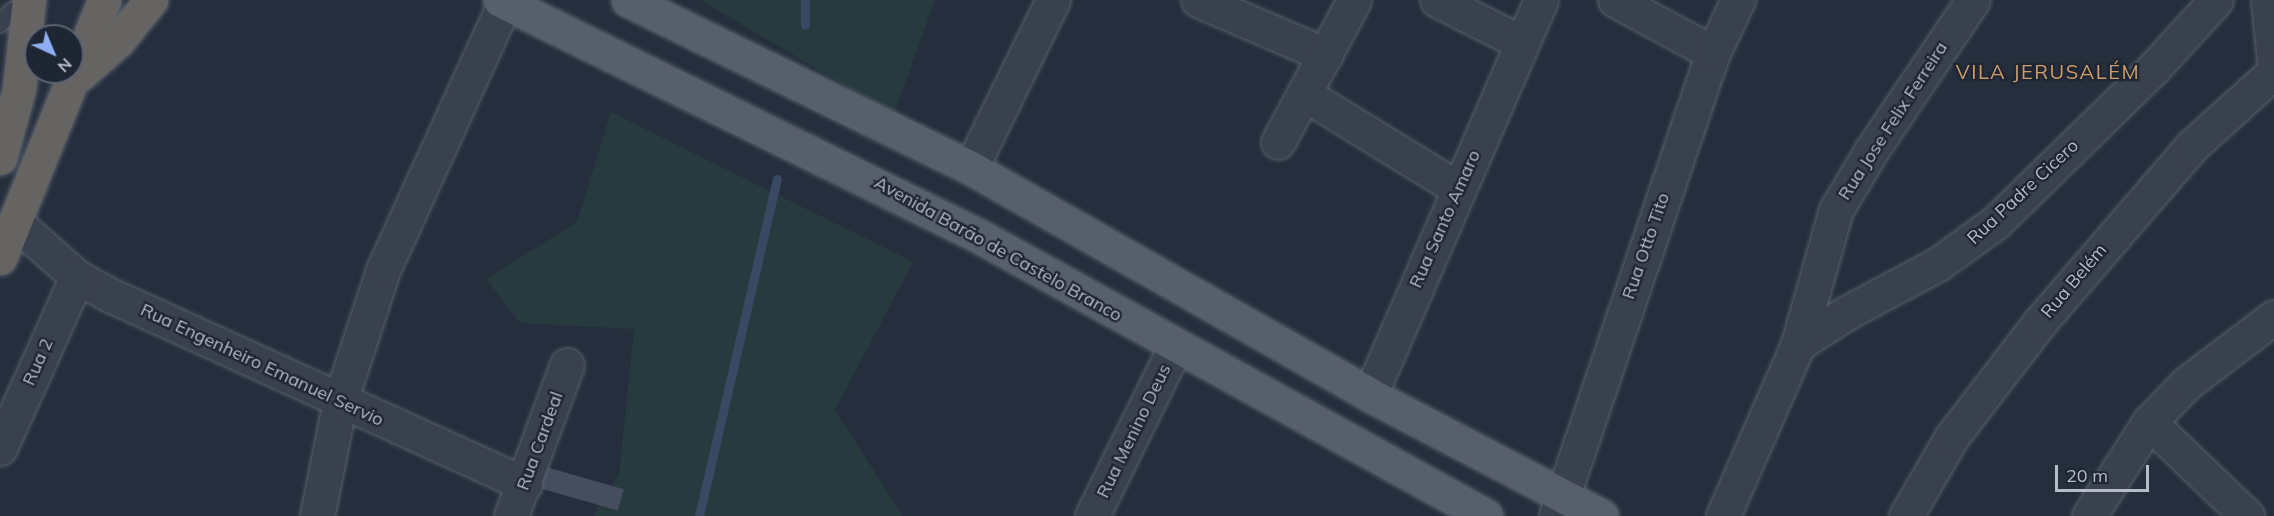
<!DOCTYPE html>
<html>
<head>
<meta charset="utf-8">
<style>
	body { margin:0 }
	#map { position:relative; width:2274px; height:516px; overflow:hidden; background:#252e3d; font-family:Mulish,sans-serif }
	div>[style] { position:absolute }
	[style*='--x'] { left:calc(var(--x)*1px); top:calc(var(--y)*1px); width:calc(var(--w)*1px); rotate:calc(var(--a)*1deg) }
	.green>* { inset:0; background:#273a3e }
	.stream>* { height:9px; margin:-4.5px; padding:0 4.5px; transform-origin:4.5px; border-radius:4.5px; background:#3a4864 }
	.building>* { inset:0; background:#454d5f; transform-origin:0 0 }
	.roads { filter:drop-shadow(0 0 2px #575e6b) drop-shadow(0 0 2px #575e6b) }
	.service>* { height:16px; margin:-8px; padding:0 8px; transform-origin:8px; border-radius:8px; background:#39404e }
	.minor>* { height:33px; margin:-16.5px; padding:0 16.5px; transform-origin:16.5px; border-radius:16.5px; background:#39404e }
	.primary>* { height:33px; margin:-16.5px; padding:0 16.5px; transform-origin:16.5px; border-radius:16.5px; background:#575f6d }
	.trunk>* { height:33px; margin:-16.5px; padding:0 16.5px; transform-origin:16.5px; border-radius:16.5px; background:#656462 }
	span { translate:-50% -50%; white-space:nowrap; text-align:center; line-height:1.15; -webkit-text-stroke:4.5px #1e2533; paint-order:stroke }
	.street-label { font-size:18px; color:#b5bbc8 }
	.neighbourhood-label { font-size:20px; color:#d09e68; letter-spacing:1.5px }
	.north { position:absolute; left:24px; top:24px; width:60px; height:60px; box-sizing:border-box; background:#1e2533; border:2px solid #5a616f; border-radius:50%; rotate:136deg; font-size:16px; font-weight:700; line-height:24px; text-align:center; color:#b5bbc8 }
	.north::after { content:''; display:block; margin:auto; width:21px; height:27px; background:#8faef4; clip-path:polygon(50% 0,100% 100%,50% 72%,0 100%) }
	.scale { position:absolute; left:2055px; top:465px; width:94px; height:27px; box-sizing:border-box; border:3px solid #b5bbc8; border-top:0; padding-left:8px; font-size:18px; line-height:21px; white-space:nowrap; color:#b5bbc8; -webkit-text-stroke:4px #1e2533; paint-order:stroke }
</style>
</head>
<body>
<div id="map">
	<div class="green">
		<div style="clip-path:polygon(700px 0,935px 0,894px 114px)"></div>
		<div style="clip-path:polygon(611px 112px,913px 262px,835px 410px,903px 516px,593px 516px,619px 474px,634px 329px,520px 323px,486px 279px,577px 222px)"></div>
	</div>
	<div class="stream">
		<div style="--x:805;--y:0;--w:25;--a:90"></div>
		<div style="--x:699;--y:516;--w:346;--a:-77"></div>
	</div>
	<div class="building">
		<div style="left:546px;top:467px;width:81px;height:22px;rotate:16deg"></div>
	</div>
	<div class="roads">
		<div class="service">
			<div style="--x:0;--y:24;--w:18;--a:-47"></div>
		</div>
		<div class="minor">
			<div style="--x:1198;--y:0;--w:139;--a:23.3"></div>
			<div style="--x:1437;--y:0;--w:95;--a:26.8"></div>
			<div style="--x:1615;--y:0;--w:111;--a:28.4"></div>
			<div style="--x:2268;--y:0;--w:60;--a:84.3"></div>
			<div style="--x:1306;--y:95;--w:177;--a:31.6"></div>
			<div style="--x:1278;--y:142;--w:161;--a:-61.8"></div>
			<div style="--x:971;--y:168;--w:187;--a:-64"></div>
			<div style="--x:15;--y:222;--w:83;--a:41.6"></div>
			<div style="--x:77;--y:277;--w:38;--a:29"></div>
			<div style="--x:110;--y:295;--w:456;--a:24.5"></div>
			<div style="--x:1798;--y:344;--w:59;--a:-32.6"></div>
			<div style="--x:1848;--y:312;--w:102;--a:-28.1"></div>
			<div style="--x:1938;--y:264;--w:72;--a:-35.9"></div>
			<div style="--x:1996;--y:222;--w:219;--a:-44.3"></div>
			<div style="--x:2153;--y:69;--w:93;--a:-47.6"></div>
			<div style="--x:1370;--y:395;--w:430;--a:-66.6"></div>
			<div style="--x:2149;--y:422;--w:136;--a:43.8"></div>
			<div style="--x:0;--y:448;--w:188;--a:-65.8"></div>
			<div style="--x:317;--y:516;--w:117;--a:-78.7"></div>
			<div style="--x:340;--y:401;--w:138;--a:-71.8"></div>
			<div style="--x:383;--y:270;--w:297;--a:-65.5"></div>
			<div style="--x:511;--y:516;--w:161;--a:-69.7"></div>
			<div style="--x:1092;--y:516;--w:188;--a:-63.8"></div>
			<div style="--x:1556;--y:516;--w:489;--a:-71.3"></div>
			<div style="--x:1713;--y:53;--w:59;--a:-64.7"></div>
			<div style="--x:1723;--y:516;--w:188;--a:-66.4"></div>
			<div style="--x:1798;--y:344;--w:139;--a:-74.2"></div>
			<div style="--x:1836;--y:210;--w:69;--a:-59.3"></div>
			<div style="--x:1871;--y:151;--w:182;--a:-56"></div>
			<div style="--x:1906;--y:516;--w:90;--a:-60"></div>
			<div style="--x:1951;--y:438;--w:146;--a:-52.5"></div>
			<div style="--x:2040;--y:322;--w:233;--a:-49.2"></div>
			<div style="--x:2192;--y:146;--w:110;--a:-42.1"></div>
			<div style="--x:2089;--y:516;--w:112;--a:-57.4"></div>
			<div style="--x:2149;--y:422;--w:54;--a:-45.7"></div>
			<div style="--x:2187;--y:383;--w:109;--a:-37.2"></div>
		</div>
		<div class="primary">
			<div style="--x:500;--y:0;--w:534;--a:26.23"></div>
			<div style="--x:979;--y:236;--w:579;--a:28.91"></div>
			<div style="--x:628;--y:0;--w:382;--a:26.1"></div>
			<div style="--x:971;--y:168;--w:459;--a:29.6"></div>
			<div style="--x:1370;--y:395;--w:261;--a:27.6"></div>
		</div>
		<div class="trunk">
			<div style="--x:79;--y:75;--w:52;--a:-41.1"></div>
			<div style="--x:118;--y:41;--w:53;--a:-51.2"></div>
			<div style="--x:0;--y:158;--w:72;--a:-74.6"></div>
			<div style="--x:19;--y:89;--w:90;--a:-83.6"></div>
			<div style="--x:0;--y:258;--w:278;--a:-68"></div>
		</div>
	</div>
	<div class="street-label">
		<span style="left:1893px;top:121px;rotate:-57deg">Rua Jose Felix Ferreira</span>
		<span style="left:2023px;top:192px;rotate:-43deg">Rua Padre Cicero</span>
		<span style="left:1445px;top:219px;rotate:-66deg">Rua Santo Amaro</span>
		<span style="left:1646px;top:246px;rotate:-71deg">Rua Otto Tito</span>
		<span style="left:998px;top:249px;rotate:29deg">Avenida Barão de Castelo Branco</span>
		<span style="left:2074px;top:281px;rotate:-50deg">Rua Belém</span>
		<span style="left:38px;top:362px;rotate:-66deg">Rua 2</span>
		<span style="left:262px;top:365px;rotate:25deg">Rua Engenheiro Emanuel Servio</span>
		<span style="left:1134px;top:431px;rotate:-64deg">Rua Menino Deus</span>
		<span style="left:540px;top:441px;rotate:-70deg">Rua Cardeal</span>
	</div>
	<div class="neighbourhood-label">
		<span style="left:2048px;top:71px">VILA JERUSALÉM</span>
	</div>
	<div class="north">N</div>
	<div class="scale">20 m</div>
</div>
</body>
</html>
